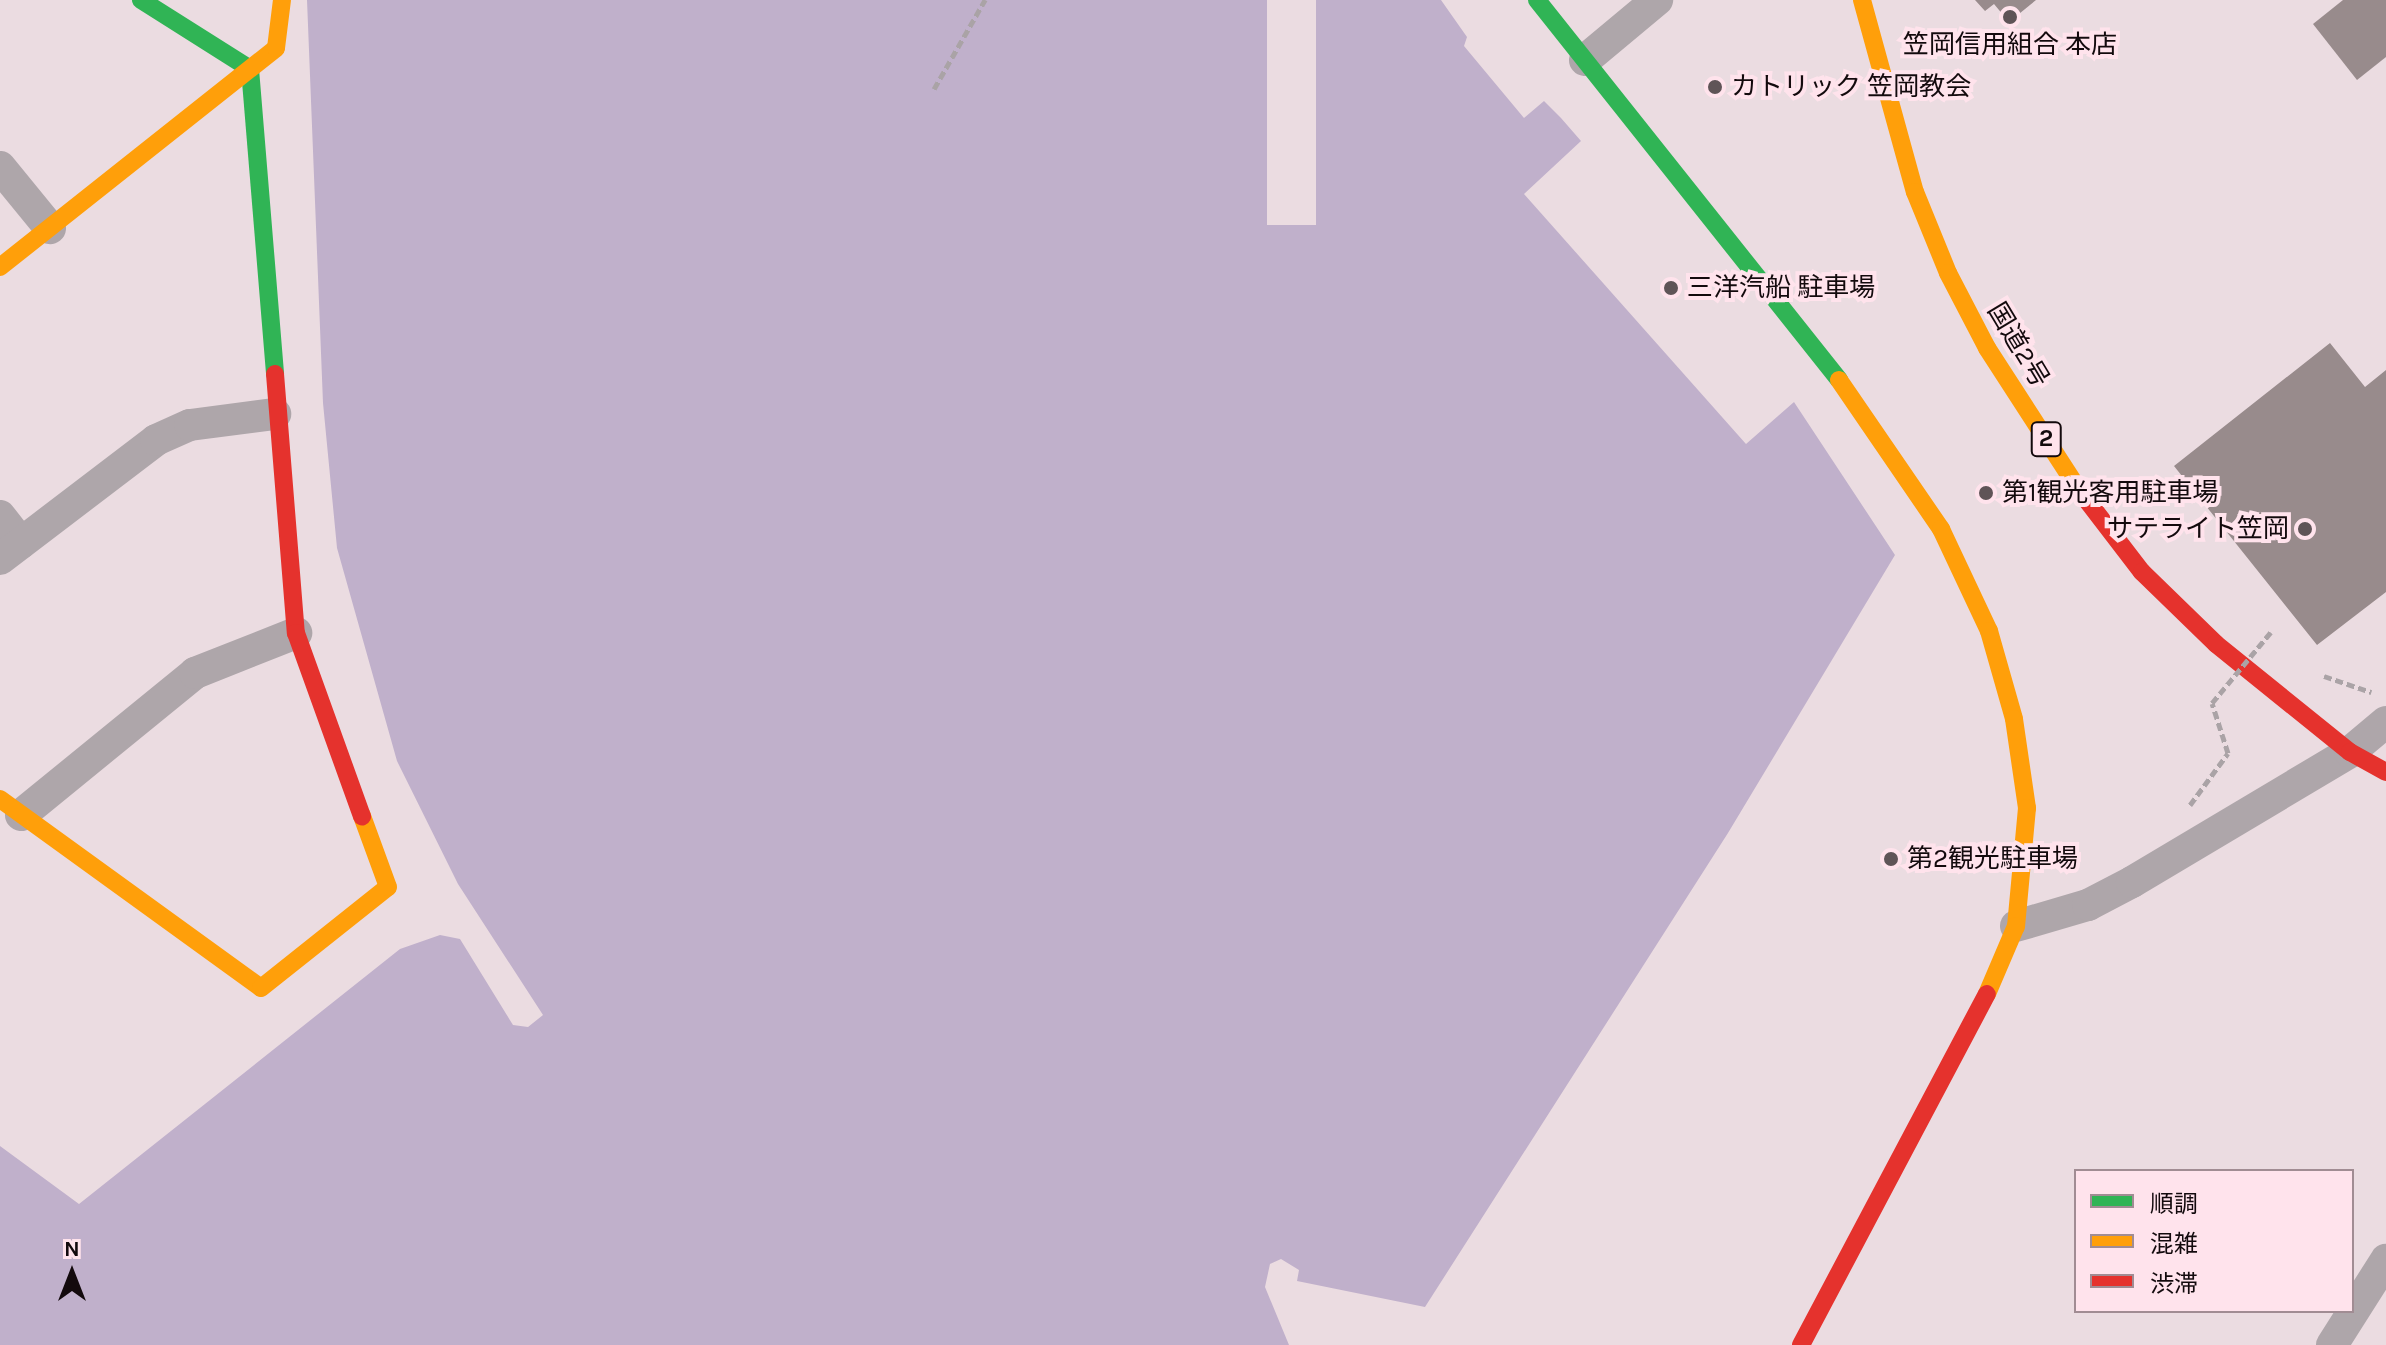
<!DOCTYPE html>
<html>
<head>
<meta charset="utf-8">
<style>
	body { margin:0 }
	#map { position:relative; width:2386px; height:1345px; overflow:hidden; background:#ebdce1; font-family:Karla,"Noto Sans JP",sans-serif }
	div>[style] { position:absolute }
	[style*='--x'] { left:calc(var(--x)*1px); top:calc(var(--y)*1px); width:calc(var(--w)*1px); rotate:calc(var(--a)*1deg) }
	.water>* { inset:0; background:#c0b0cb }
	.pier>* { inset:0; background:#ebdce1; transform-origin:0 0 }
	.building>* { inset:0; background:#988b8c }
	.path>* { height:5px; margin-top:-2.5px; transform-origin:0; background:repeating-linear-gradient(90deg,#aaa3a6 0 8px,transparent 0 12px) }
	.street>* { height:32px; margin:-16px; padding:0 16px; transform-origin:16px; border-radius:16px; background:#aea6aa }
	.fast>* { height:18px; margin:-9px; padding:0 9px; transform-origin:9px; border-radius:9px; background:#30b455 }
	.slow>* { height:18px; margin:-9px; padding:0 9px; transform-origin:9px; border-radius:9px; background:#ff9f0a }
	.jam>* { height:18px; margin:-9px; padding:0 9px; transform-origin:9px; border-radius:9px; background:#e5322d }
	.path-bridge>* { height:5px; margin-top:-2.5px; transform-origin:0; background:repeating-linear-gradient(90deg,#aaa3a6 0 8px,transparent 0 12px) }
	.dots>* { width:22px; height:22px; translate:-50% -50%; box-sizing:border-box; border:4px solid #ffe3ec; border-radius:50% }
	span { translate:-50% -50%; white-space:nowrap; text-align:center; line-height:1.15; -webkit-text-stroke:8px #ffe3ec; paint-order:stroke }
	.shield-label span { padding:2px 6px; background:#ffe3ec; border:2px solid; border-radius:6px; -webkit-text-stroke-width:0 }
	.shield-label { font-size:24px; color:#130a0d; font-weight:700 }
	.poi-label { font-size:26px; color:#130a0d }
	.left { translate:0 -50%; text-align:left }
	.right { translate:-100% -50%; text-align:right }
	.street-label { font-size:26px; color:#130a0d }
	.legend { position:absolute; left:2074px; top:1169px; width:280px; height:144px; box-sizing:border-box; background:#ffe3ec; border:2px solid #a18c93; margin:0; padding:10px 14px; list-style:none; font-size:24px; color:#130a0d }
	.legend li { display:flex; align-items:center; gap:16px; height:40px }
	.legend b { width:40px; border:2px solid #a18c93 }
	.north { position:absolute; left:32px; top:1233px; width:80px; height:80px; -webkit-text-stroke:6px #ffe3ec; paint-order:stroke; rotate:0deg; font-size:22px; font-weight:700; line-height:32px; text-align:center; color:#130a0d }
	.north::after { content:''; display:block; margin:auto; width:28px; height:36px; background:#130a0d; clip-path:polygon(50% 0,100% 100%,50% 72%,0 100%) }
</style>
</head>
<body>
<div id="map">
	<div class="water">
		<div style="clip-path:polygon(307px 0,1441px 0,1467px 37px,1464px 46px,1524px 118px,1544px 101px,1561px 118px,1581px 141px,1524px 194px,1746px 444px,1794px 402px,1895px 555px,1728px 833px,1425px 1307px,1297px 1281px,1299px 1270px,1281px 1259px,1270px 1264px,1265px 1287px,1289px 1345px,0 1345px,0 1146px,79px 1204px,400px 949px,440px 935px,460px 939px,513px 1025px,528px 1027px,543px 1015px,458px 884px,397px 761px,337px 548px,323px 403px)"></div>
	</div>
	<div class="pier">
		<div style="left:1267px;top:0;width:49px;height:225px"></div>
	</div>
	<div class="building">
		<div style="clip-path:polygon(1975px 0,2036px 0,2009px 22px,1994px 4px,1985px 11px)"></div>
		<div style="clip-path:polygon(2343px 0,2386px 0,2386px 57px,2357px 80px,2313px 24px)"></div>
		<div style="clip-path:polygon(2330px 343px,2365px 387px,2386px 370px,2386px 592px,2317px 645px,2174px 466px)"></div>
	</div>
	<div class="path">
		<div style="--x:934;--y:89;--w:103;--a:-60.2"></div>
		<div style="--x:2324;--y:676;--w:50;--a:18.8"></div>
		<div style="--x:2190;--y:805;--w:64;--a:-53.8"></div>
		<div style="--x:2228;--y:753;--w:52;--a:-107.7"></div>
	</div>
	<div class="street">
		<div style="--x:1585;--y:60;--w:94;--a:-39.8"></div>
		<div style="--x:0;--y:167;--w:79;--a:50.7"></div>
		<div style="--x:0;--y:516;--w:34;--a:52"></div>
		<div style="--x:0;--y:559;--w:196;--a:-37.3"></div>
		<div style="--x:156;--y:440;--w:37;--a:-24"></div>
		<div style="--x:190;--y:425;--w:86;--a:-7.4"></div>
		<div style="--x:21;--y:815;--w:225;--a:-39.2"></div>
		<div style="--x:195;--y:673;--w:109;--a:-21.6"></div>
		<div style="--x:2016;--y:926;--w:75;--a:-16.3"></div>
		<div style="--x:2088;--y:905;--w:50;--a:-27.6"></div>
		<div style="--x:2132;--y:882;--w:254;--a:-30.8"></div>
		<div style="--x:2350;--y:752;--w:47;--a:-39.8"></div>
		<div style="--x:2332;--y:1345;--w:101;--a:-57.6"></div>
	</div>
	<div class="fast">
		<div style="--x:141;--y:0;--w:129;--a:32.3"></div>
		<div style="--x:250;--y:69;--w:306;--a:85.3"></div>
		<div style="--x:1537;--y:0;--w:485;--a:51.5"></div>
	</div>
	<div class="slow">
		<div style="--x:1862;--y:0;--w:199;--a:74.6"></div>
		<div style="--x:1915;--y:192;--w:87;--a:67.8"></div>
		<div style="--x:1948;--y:273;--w:85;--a:62.5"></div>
		<div style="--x:1987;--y:348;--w:169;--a:57.1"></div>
		<div style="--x:0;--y:267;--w:352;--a:-38.4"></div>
		<div style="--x:276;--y:48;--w:48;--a:-82.9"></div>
		<div style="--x:1839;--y:380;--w:181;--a:55.6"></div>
		<div style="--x:1941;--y:529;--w:113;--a:64.8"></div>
		<div style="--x:1989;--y:631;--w:91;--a:74.1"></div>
		<div style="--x:2014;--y:719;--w:90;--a:81.7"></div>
		<div style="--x:2027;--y:808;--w:119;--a:95.3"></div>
		<div style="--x:2016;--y:926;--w:74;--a:113.1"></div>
		<div style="--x:0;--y:799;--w:322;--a:35.9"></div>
		<div style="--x:261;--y:988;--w:162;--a:-38.5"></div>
		<div style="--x:388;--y:887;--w:76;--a:-110.1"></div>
	</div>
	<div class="jam">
		<div style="--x:275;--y:374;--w:260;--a:85.4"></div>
		<div style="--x:296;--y:633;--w:195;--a:70.2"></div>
		<div style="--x:2079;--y:490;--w:103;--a:52.5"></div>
		<div style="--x:2142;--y:572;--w:103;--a:44.2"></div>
		<div style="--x:2216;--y:644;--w:172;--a:38.9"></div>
		<div style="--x:2350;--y:752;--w:41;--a:29.1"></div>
		<div style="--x:1801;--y:1345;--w:397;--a:-62.1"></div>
	</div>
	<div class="path-bridge">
		<div style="--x:2212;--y:703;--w:92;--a:-50.3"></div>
	</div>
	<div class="dots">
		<div style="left:2010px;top:17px;background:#5f5457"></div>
		<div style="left:1715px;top:87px;background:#5f5457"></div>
		<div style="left:1671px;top:288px;background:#5f5457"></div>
		<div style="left:1986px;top:493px;background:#5f5457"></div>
		<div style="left:2305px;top:529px;background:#5f5457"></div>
		<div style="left:1891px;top:859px;background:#5f5457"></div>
	</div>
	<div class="shield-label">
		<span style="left:2046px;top:439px">2</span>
	</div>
	<div class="poi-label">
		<span style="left:2010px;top:45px">笠岡信用組合 本店</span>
		<span class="left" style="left:1731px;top:87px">カトリック 笠岡教会</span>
		<span class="left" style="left:1687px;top:288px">三洋汽船 駐車場</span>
		<span class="left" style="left:2002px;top:493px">第1観光客用駐車場</span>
		<span class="right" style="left:2289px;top:529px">サテライト笠岡</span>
		<span class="left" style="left:1907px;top:859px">第2観光駐車場</span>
	</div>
	<div class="street-label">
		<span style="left:2018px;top:345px;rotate:59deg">国道2号</span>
	</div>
	<ul class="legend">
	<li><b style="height:10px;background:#30b455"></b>順調</li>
	<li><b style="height:10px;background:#ff9f0a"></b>混雑</li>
	<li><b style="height:10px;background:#e5322d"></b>渋滞</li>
	</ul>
	<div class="north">N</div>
</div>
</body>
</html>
